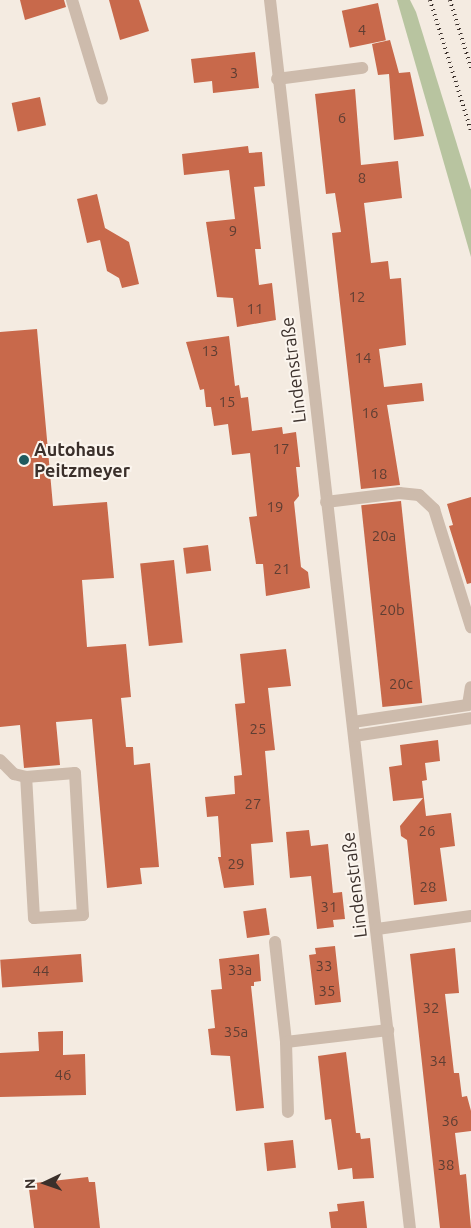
<!DOCTYPE html>
<html>
<head>
<meta charset="utf-8">
<style>
	body { margin:0 }
	#map { position:relative; width:471px; height:1228px; overflow:hidden; background:#f4ebe1; font-family:Ubuntu,sans-serif }
	div>[style] { position:absolute }
	[style*='--x'] { left:calc(var(--x)*1px); top:calc(var(--y)*1px); width:calc(var(--w)*1px); rotate:calc(var(--a)*1deg) }
	.green>* { inset:0; background:#b8c4a0 }
	.building>* { inset:0; background:#c8694b; transform-origin:0 0 }
	.minor>* { height:12px; margin:-6px; padding:0 6px; transform-origin:6px; border-radius:6px; background:#cdbbac }
	.rail>* { height:4px; margin-top:-2px; transform-origin:0; background:repeating-linear-gradient(90deg,#3b302b 0 1px,transparent 0 5px) }
	.dots>* { width:14px; height:14px; translate:-50% -50%; box-sizing:border-box; border:2px solid #fbf5ee; border-radius:50% }
	span { translate:-50% -50%; white-space:nowrap; text-align:center; line-height:1.15; -webkit-text-stroke:4px #fbf5ee; paint-order:stroke }
	.number-label { font-size:15px; color:#5e3e33 }
	.number-label span { -webkit-text-stroke-width:0 }
	.street-label { font-size:18px; color:#3b302b }
	.poi-label { font-size:18px; color:#3b302b; font-weight:700 }
	.left { translate:0 -50%; text-align:left }
	.north { position:absolute; left:20px; top:1158px; width:50px; height:50px; -webkit-text-stroke:4px #fbf5ee; paint-order:stroke; rotate:267deg; font-size:14px; font-weight:700; line-height:20px; text-align:center; color:#3b302b }
	.north::after { content:''; display:block; margin:auto; width:18px; height:22px; background:#3b302b; clip-path:polygon(50% 0,100% 100%,50% 72%,0 100%) }
</style>
</head>
<body>
<div id="map">
	<div class="green">
		<div style="clip-path:polygon(397px 0,410px 0,416px 12px,471px 190px,471px 257px)"></div>
	</div>
	<div class="building">
		<div style="clip-path:polygon(20px 0,64px 0,66px 7px,25px 20px)"></div>
		<div style="clip-path:polygon(109px 0,139px 0,149px 31px,120px 40px)"></div>
		<div style="left:378px;top:3px;width:38px;height:37px;rotate:78deg"></div>
		<div style="clip-path:polygon(390px 40px,399px 73px,410px 72px,424px 136px,394px 140px,389px 74px,378px 75px,372px 44px)"></div>
		<div style="clip-path:polygon(255px 52px,259px 88px,213px 93px,212px 81px,194px 83px,191px 59px)"></div>
		<div style="clip-path:polygon(355px 89px,361px 165px,398px 161px,402px 198px,364px 203px,371px 263px,388px 261px,390px 279px,401px 278px,406px 345px,379px 349px,384px 387px,422px 383px,424px 401px,387px 405px,400px 485px,361px 489px,332px 233px,341px 232px,335px 193px,326px 194px,315px 94px)"></div>
		<div style="left:40px;top:97px;width:29px;height:29px;rotate:78deg"></div>
		<div style="clip-path:polygon(248px 146px,249px 153px,262px 152px,265px 186px,254px 187px,261px 249px,255px 249px,259px 285px,272px 283px,276px 320px,237px 327px,233px 298px,217px 297px,206px 222px,235px 219px,229px 170px,184px 175px,182px 154px)"></div>
		<div style="clip-path:polygon(97px 194px,105px 228px,129px 242px,139px 284px,122px 288px,119px 278px,107px 271px,100px 240px,87px 243px,77px 199px)"></div>
		<div style="clip-path:polygon(37px 329px,53px 506px,107px 502px,114px 578px,82px 580px,87px 647px,126px 644px,131px 697px,121px 698px,126px 747px,133px 747px,134px 765px,150px 763px,159px 867px,140px 868px,142px 884px,107px 888px,92px 719px,56px 722px,60px 765px,24px 768px,20px 725px,0 727px,0 332px)"></div>
		<div style="clip-path:polygon(229px 336px,235px 386px,239px 385px,241px 398px,248px 397px,252px 431px,282px 427px,283px 434px,296px 432px,300px 467px,296px 467px,299px 496px,294px 502px,301px 567px,308px 572px,310px 588px,266px 596px,263px 564px,256px 564px,249px 517px,257px 516px,250px 453px,232px 455px,228px 424px,214px 426px,211px 407px,206px 407px,204px 389px,200px 390px,186px 342px)"></div>
		<div style="clip-path:polygon(471px 497px,471px 583px,467px 584px,449px 526px,453px 525px,447px 504px)"></div>
		<div style="left:401px;top:501px;width:203px;height:40px;rotate:84deg"></div>
		<div style="left:208px;top:545px;width:26px;height:25px;rotate:83deg"></div>
		<div style="left:174px;top:560px;width:83px;height:34px;rotate:84deg"></div>
		<div style="clip-path:polygon(286px 649px,291px 686px,268px 688px,275px 750px,265px 751px,273px 842px,251px 844px,254px 885px,224px 888px,218px 857px,221px 857px,218px 816px,207px 817px,205px 797px,235px 794px,234px 776px,242px 775px,235px 704px,245px 703px,240px 654px)"></div>
		<div style="clip-path:polygon(438px 740px,440px 761px,425px 763px,427px 780px,422px 781px,426px 816px,451px 813px,455px 846px,440px 848px,447px 901px,414px 905px,407px 840px,401px 836px,400px 826px,423px 798px,393px 801px,389px 767px,402px 765px,400px 745px)"></div>
		<div style="clip-path:polygon(309px 830px,311px 846px,328px 844px,333px 893px,342px 892px,345px 919px,333px 920px,334px 927px,317px 929px,311px 876px,290px 878px,286px 832px)"></div>
		<div style="left:266px;top:908px;width:27px;height:23px;rotate:82deg"></div>
		<div style="clip-path:polygon(335px 946px,341px 1002px,315px 1005px,309px 955px,316px 954px,315px 948px)"></div>
		<div style="clip-path:polygon(455px 948px,459px 993px,445px 994px,454px 1073px,459px 1073px,462px 1097px,467px 1096px,471px 1111px,471px 1131px,455px 1133px,460px 1175px,466px 1174px,471px 1228px,440px 1228px,410px 954px)"></div>
		<div style="left:81px;top:954px;width:28px;height:81px;rotate:86deg"></div>
		<div style="clip-path:polygon(259px 954px,261px 981px,254px 982px,254px 986px,251px 986px,264px 1108px,236px 1111px,230px 1056px,211px 1055px,208px 1029px,215px 1028px,211px 990px,222px 989px,219px 959px)"></div>
		<div style="clip-path:polygon(63px 1031px,63px 1055px,85px 1054px,86px 1095px,0 1097px,0 1053px,39px 1051px,38px 1032px)"></div>
		<div style="clip-path:polygon(346px 1052px,356px 1133px,360px 1133px,361px 1139px,370px 1138px,374px 1178px,353px 1179px,352px 1168px,338px 1170px,331px 1119px,325px 1120px,318px 1056px)"></div>
		<div style="left:293px;top:1140px;width:28px;height:29px;rotate:84deg"></div>
		<div style="clip-path:polygon(88px 1177px,89px 1182px,95px 1182px,100px 1228px,34px 1228px,29px 1189px,35px 1188px,34px 1183px)"></div>
		<div style="clip-path:polygon(364px 1201px,367px 1228px,331px 1228px,329px 1212px,338px 1211px,337px 1204px)"></div>
	</div>
	<div class="minor">
		<div style="--x:72;--y:0;--w:103;--a:73.1"></div>
		<div style="--x:270;--y:0;--w:1236;--a:83.5"></div>
		<div style="--x:277;--y:79;--w:86;--a:-7.4"></div>
		<div style="--x:326;--y:502;--w:74;--a:-7"></div>
		<div style="--x:399;--y:493;--w:20;--a:6"></div>
		<div style="--x:419;--y:495;--w:21;--a:43"></div>
		<div style="--x:434;--y:509;--w:124;--a:72.6"></div>
		<div style="--x:353;--y:722;--w:116;--a:-8.4"></div>
		<div style="--x:468;--y:705;--w:18;--a:-81"></div>
		<div style="--x:354;--y:736;--w:118;--a:-8.7"></div>
		<div style="--x:0;--y:760;--w:20;--a:45"></div>
		<div style="--x:14;--y:774;--w:12;--a:14"></div>
		<div style="--x:26;--y:777;--w:49;--a:-4.7"></div>
		<div style="--x:75;--y:773;--w:142;--a:86.8"></div>
		<div style="--x:83;--y:915;--w:49;--a:176.5"></div>
		<div style="--x:34;--y:918;--w:141;--a:-93.2"></div>
		<div style="--x:377;--y:929;--w:95;--a:-7.9"></div>
		<div style="--x:275;--y:942;--w:101;--a:83.7"></div>
		<div style="--x:286;--y:1042;--w:103;--a:-6.7"></div>
		<div style="--x:286;--y:1042;--w:70;--a:88.4"></div>
	</div>
	<div class="rail">
		<div style="--x:430;--y:0;--w:137;--a:72.6"></div>
		<div style="--x:450;--y:0;--w:71;--a:72.8"></div>
	</div>
	<div class="dots">
		<div style="left:24px;top:460px;background:#1f5a5e"></div>
	</div>
	<div class="number-label">
		<span style="left:362px;top:30px">4</span>
		<span style="left:234px;top:73px">3</span>
		<span style="left:342px;top:118px">6</span>
		<span style="left:362px;top:178px">8</span>
		<span style="left:233px;top:231px">9</span>
		<span style="left:357px;top:297px">12</span>
		<span style="left:255px;top:309px">11</span>
		<span style="left:210px;top:351px">13</span>
		<span style="left:363px;top:358px">14</span>
		<span style="left:227px;top:402px">15</span>
		<span style="left:370px;top:413px">16</span>
		<span style="left:281px;top:449px">17</span>
		<span style="left:379px;top:474px">18</span>
		<span style="left:275px;top:507px">19</span>
		<span style="left:384px;top:536px">20a</span>
		<span style="left:282px;top:569px">21</span>
		<span style="left:392px;top:610px">20b</span>
		<span style="left:401px;top:684px">20c</span>
		<span style="left:258px;top:729px">25</span>
		<span style="left:253px;top:804px">27</span>
		<span style="left:427px;top:831px">26</span>
		<span style="left:236px;top:864px">29</span>
		<span style="left:428px;top:887px">28</span>
		<span style="left:329px;top:907px">31</span>
		<span style="left:324px;top:966px">33</span>
		<span style="left:240px;top:970px">33a</span>
		<span style="left:41px;top:971px">44</span>
		<span style="left:327px;top:991px">35</span>
		<span style="left:431px;top:1008px">32</span>
		<span style="left:236px;top:1032px">35a</span>
		<span style="left:438px;top:1061px">34</span>
		<span style="left:63px;top:1075px">46</span>
		<span style="left:450px;top:1121px">36</span>
		<span style="left:446px;top:1165px">38</span>
	</div>
	<div class="street-label">
		<span style="left:293px;top:370px;rotate:-97deg">Lindenstraße</span>
		<span style="left:354px;top:885px;rotate:-97deg">Lindenstraße</span>
	</div>
	<div class="poi-label">
		<span class="left" style="left:34px;top:460px">Autohaus<br>Peitzmeyer</span>
	</div>
	<div class="north">N</div>
</div>
</body>
</html>
